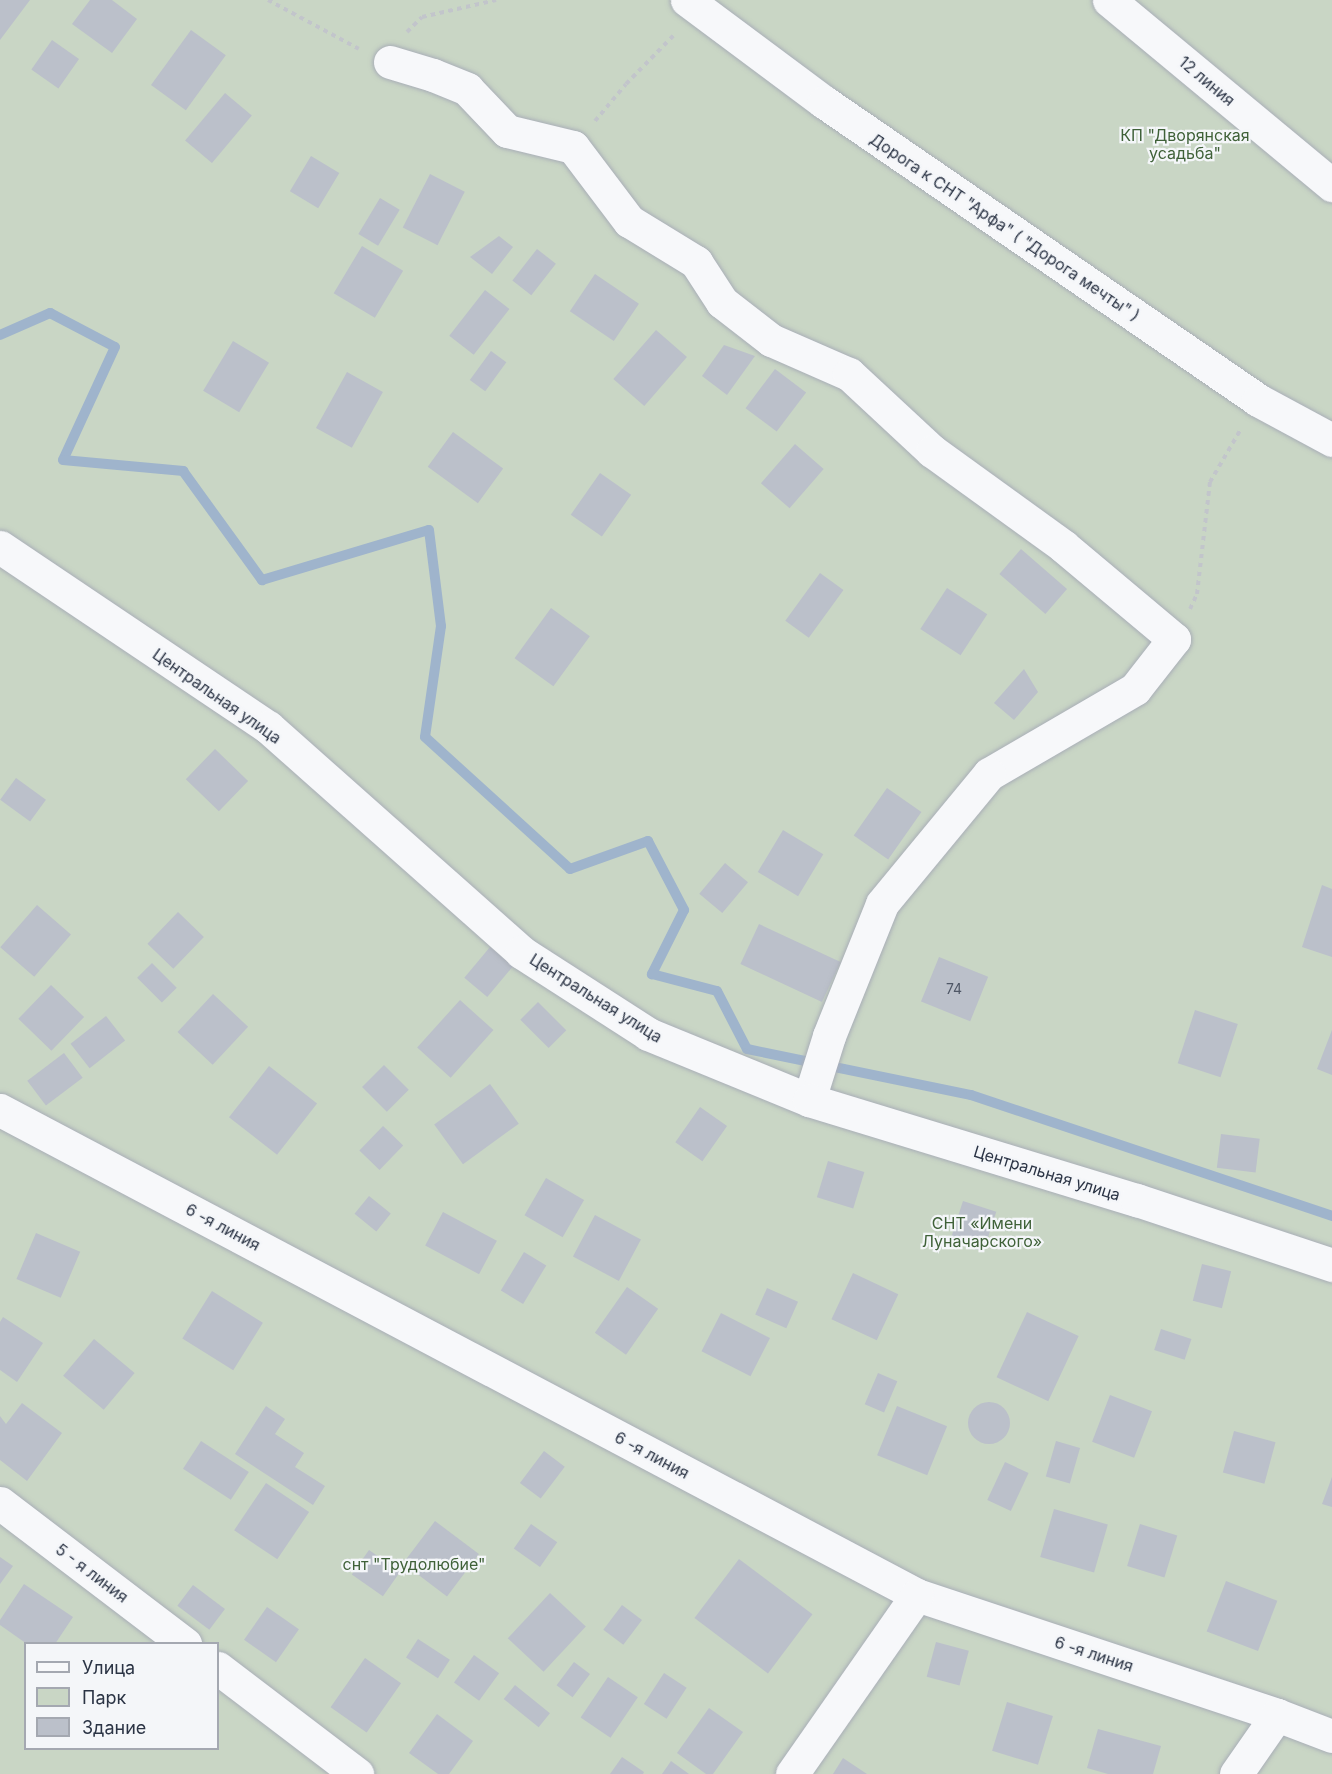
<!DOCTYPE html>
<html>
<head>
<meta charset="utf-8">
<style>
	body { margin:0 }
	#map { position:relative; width:1332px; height:1774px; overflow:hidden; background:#e4e7ec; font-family:Inter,sans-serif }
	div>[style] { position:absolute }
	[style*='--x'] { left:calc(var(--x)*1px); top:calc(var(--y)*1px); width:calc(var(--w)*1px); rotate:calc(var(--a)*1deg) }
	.green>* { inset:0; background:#c9d6c5 }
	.stream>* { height:10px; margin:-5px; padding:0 5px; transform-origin:5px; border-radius:5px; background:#9fb4cc }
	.building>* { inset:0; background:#bbc0ca; transform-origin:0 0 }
	.round { border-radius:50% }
	.path>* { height:4px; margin-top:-2px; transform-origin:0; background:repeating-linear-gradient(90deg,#c2c5cb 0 4.5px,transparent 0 9px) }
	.roads { filter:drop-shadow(0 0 2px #a9aeb7) drop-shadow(0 0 2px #a9aeb7) }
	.minor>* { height:33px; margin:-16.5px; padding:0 16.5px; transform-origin:16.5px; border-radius:16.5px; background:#f7f8fa }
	span { translate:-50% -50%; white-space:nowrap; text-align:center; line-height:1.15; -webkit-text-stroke:4.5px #f4f6f9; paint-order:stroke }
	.number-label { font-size:14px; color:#4f5766 }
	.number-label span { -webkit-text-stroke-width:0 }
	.street-label { font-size:16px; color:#2b3445 }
	.park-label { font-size:16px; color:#3f6138 }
	.legend { position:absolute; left:24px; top:1642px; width:195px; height:108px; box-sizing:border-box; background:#f4f6f9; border:2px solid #a4a8b1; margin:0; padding:8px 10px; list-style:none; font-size:18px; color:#2b3445 }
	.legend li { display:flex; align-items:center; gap:12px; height:30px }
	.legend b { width:30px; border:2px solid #a4a8b1 }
</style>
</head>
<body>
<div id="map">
	<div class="green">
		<div style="clip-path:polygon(evenodd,0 0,1332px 0,1332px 1774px,0 1774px,0 0,26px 1644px,218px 1644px,218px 1748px,26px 1748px,26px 1644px)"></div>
	</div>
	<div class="stream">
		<div style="--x:0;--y:335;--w:55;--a:-23.7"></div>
		<div style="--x:50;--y:313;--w:73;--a:27.6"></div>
		<div style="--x:115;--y:347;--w:124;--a:114.7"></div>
		<div style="--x:63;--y:460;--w:121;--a:5.2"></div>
		<div style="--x:183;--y:471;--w:135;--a:54.1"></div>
		<div style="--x:262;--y:580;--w:174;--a:-16.7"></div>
		<div style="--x:429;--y:530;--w:97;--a:82.9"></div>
		<div style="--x:441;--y:626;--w:112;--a:98.2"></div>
		<div style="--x:425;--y:737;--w:196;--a:42.3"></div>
		<div style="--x:570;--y:869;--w:83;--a:-19.7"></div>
		<div style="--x:648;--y:841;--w:78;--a:62.4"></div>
		<div style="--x:684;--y:910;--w:72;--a:116.6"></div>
		<div style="--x:652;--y:974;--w:67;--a:14.7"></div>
		<div style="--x:717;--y:991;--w:65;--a:62.7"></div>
		<div style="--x:747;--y:1049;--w:229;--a:11.6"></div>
		<div style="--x:971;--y:1095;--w:381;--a:18.5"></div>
	</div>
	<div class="building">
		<div style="clip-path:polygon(0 0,30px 0,0 40px)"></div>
		<div style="clip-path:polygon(90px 0,112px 0,137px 19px,112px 53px,72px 24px)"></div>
		<div style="left:191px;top:30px;width:43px;height:68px;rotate:36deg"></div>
		<div style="left:52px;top:40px;width:33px;height:36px;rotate:35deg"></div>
		<div style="left:225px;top:93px;width:35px;height:62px;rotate:40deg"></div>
		<div style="left:311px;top:156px;width:33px;height:41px;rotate:31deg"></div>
		<div style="left:430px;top:174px;width:39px;height:60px;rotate:27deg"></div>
		<div style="left:380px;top:198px;width:23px;height:42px;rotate:31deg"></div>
		<div style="clip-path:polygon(499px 236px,513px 247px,492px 274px,470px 257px)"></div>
		<div style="left:362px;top:246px;width:48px;height:55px;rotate:31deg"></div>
		<div style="left:537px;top:249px;width:24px;height:40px;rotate:38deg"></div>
		<div style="left:595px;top:274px;width:53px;height:45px;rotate:34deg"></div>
		<div style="left:485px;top:290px;width:31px;height:58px;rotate:38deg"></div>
		<div style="left:656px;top:330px;width:41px;height:65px;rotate:41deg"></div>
		<div style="left:233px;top:341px;width:42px;height:58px;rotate:31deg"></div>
		<div style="clip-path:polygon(724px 345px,755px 356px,727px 395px,702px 376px)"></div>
		<div style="left:491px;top:351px;width:19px;height:36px;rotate:36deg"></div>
		<div style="left:775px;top:369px;width:39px;height:49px;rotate:37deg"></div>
		<div style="left:347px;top:372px;width:41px;height:64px;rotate:29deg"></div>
		<div style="left:453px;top:432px;width:62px;height:43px;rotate:36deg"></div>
		<div style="left:795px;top:444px;width:38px;height:52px;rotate:41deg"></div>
		<div style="left:600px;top:473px;width:38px;height:51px;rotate:35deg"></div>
		<div style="left:1021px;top:549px;width:61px;height:33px;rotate:41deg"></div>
		<div style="left:820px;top:573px;width:29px;height:59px;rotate:36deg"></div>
		<div style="left:947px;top:588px;width:48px;height:49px;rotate:33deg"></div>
		<div style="left:551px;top:608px;width:48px;height:62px;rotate:36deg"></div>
		<div style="clip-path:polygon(1024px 669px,1038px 692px,1014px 720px,994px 703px)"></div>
		<div style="left:215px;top:749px;width:46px;height:42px;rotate:44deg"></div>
		<div style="left:16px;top:778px;width:37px;height:27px;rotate:36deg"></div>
		<div style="left:887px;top:788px;width:42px;height:58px;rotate:35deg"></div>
		<div style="left:783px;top:830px;width:47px;height:49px;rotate:31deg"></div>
		<div style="left:725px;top:863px;width:30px;height:40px;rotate:40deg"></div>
		<div style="clip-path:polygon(1322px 885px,1332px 889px,1332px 957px,1302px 947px)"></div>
		<div style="left:37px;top:905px;width:45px;height:56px;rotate:41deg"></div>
		<div style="left:178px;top:912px;width:36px;height:44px;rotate:44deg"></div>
		<div style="left:759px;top:924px;width:90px;height:44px;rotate:25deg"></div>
		<div style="left:490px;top:947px;width:30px;height:40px;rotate:40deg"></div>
		<div style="left:939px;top:957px;width:53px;height:48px;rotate:22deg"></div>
		<div style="left:152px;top:963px;width:35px;height:21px;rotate:45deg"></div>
		<div style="left:51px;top:985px;width:46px;height:47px;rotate:44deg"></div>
		<div style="left:213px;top:994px;width:48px;height:52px;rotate:43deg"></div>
		<div style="left:460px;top:1000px;width:45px;height:64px;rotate:42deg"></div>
		<div style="left:538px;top:1002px;width:40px;height:25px;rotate:45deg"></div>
		<div style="left:1195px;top:1010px;width:45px;height:56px;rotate:18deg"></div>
		<div style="left:106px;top:1016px;width:31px;height:45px;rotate:52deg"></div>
		<div style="clip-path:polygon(1332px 1030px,1332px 1075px,1317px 1069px)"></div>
		<div style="left:64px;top:1053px;width:31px;height:46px;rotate:53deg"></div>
		<div style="left:384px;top:1065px;width:35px;height:31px;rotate:45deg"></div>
		<div style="left:269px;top:1066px;width:61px;height:65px;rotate:38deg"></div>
		<div style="left:490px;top:1084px;width:49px;height:69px;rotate:54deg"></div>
		<div style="left:700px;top:1107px;width:33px;height:43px;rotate:35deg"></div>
		<div style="left:383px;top:1126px;width:28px;height:34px;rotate:44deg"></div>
		<div style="left:1221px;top:1134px;width:39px;height:34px;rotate:7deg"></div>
		<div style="left:828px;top:1161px;width:38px;height:38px;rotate:17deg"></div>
		<div style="left:546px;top:1178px;width:44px;height:43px;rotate:30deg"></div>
		<div style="left:369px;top:1196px;width:28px;height:23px;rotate:39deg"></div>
		<div style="left:963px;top:1201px;width:35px;height:42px;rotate:18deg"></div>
		<div style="left:443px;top:1212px;width:61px;height:38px;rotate:28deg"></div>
		<div style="left:595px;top:1215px;width:52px;height:47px;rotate:28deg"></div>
		<div style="left:36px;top:1233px;width:48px;height:50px;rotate:23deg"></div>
		<div style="left:524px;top:1252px;width:26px;height:45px;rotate:31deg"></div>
		<div style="left:1202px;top:1264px;width:30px;height:38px;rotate:14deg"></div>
		<div style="left:853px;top:1273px;width:50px;height:51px;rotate:25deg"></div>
		<div style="left:627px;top:1287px;width:38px;height:56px;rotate:35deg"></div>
		<div style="left:767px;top:1288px;width:34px;height:29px;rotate:24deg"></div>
		<div style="left:212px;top:1291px;width:60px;height:56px;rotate:32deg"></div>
		<div style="left:1027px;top:1312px;width:57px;height:72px;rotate:25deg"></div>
		<div style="left:721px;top:1313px;width:55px;height:43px;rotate:27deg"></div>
		<div style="clip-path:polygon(3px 1317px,43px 1343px,17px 1382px,0 1370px,0 1322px)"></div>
		<div style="left:1161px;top:1329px;width:32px;height:22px;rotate:18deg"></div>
		<div style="left:94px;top:1339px;width:53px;height:48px;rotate:40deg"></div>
		<div style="left:878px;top:1373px;width:21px;height:34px;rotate:23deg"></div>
		<div style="left:1110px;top:1395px;width:45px;height:50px;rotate:21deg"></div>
		<div class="round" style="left:968px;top:1402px;width:42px;height:42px"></div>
		<div style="clip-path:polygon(22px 1403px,62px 1433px,27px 1481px,0 1460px,0 1416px,6px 1424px)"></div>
		<div style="clip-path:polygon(266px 1406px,285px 1419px,275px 1434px,304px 1453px,295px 1467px,325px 1486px,313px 1505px,235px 1454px)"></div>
		<div style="left:897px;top:1406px;width:54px;height:53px;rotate:22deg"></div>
		<div style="left:1234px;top:1431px;width:43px;height:43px;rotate:15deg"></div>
		<div style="left:201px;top:1441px;width:57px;height:33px;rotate:33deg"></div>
		<div style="left:1056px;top:1441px;width:25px;height:37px;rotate:16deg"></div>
		<div style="left:544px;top:1451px;width:26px;height:40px;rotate:37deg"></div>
		<div style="left:1005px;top:1462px;width:26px;height:42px;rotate:25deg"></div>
		<div style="clip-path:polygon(1332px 1477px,1332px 1507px,1322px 1504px)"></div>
		<div style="left:266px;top:1483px;width:52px;height:57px;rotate:34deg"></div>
		<div style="left:1054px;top:1509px;width:56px;height:50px;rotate:16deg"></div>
		<div style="left:435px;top:1521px;width:55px;height:53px;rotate:37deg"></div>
		<div style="left:531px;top:1524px;width:32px;height:30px;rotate:35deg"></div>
		<div style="left:1140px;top:1524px;width:39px;height:44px;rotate:17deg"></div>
		<div style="left:369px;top:1550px;width:38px;height:30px;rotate:35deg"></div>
		<div style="clip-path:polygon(0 1557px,13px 1566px,0 1584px)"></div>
		<div style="left:739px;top:1559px;width:92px;height:74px;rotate:37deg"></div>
		<div style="left:1226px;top:1581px;width:55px;height:54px;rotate:21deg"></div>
		<div style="clip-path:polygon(24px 1584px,73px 1617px,55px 1644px,27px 1644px,0 1625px,0 1620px)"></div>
		<div style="left:193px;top:1585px;width:40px;height:26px;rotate:37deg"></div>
		<div style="left:550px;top:1593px;width:49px;height:62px;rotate:43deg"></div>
		<div style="left:622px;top:1605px;width:25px;height:31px;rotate:37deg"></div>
		<div style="left:267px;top:1607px;width:39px;height:40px;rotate:35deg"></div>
		<div style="left:418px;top:1639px;width:38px;height:22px;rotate:33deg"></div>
		<div style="left:936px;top:1642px;width:34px;height:36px;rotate:15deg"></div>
		<div style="left:474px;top:1655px;width:31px;height:34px;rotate:36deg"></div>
		<div style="left:365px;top:1658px;width:44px;height:60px;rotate:35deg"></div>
		<div style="left:574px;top:1662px;width:20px;height:29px;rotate:37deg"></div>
		<div style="left:664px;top:1673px;width:27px;height:37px;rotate:33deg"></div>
		<div style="left:608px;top:1677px;width:36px;height:49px;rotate:34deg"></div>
		<div style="left:515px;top:1685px;width:45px;height:18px;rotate:39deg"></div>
		<div style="left:1007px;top:1702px;width:48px;height:51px;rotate:17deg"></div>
		<div style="clip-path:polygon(709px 1708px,743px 1732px,713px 1774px,706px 1774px,677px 1753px)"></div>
		<div style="clip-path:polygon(437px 1714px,473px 1741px,449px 1774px,438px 1774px,409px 1753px)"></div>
		<div style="clip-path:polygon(1098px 1729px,1161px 1746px,1153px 1774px,1108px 1774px,1087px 1768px)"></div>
		<div style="clip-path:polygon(622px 1757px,644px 1772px,643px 1774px,610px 1774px)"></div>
		<div style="clip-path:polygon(843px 1758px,867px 1774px,833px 1774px)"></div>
		<div style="clip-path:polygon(671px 1761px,689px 1774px,662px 1774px)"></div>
	</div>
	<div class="path">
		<div style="--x:268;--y:0;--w:103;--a:28.3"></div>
		<div style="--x:407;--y:32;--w:21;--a:-45"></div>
		<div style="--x:422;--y:17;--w:76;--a:-12.9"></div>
		<div style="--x:595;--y:121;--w:48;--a:-50"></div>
		<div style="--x:626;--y:84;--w:70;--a:-45.6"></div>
		<div style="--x:1190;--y:609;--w:17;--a:-65"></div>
		<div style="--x:1197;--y:594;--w:113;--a:-83.4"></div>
		<div style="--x:1210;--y:482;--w:61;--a:-59.7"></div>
	</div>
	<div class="roads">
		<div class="minor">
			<div style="--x:687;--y:0;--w:171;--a:36.7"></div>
			<div style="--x:824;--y:102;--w:526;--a:34.47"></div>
			<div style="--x:1258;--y:400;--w:84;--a:28.4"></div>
			<div style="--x:1109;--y:0;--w:290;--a:39.7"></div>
			<div style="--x:390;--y:62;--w:45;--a:16.8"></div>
			<div style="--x:433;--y:75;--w:37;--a:22"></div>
			<div style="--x:467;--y:89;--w:58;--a:46.4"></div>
			<div style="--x:507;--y:131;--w:68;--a:13.6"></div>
			<div style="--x:573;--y:147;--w:93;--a:52.9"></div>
			<div style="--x:629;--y:221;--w:79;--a:31.5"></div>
			<div style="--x:696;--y:262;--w:48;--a:57"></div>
			<div style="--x:722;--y:302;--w:62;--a:37.8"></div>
			<div style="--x:771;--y:340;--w:85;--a:23.6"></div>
			<div style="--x:849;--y:374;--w:113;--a:42.9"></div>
			<div style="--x:932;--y:451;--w:162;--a:35.9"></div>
			<div style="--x:1063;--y:546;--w:145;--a:40"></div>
			<div style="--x:1174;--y:639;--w:63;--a:128"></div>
			<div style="--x:1135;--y:689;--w:169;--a:149.8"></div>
			<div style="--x:989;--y:774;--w:168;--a:129.5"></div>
			<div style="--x:882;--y:904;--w:142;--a:111.9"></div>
			<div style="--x:829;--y:1036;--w:67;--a:107.4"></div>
			<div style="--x:0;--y:547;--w:323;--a:33.9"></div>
			<div style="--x:268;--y:727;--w:339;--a:41.6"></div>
			<div style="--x:521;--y:952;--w:151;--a:32.8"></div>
			<div style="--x:648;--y:1034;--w:174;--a:22.3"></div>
			<div style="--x:809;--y:1100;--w:343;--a:17"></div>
			<div style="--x:1137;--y:1200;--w:206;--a:18.4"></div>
			<div style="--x:0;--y:1110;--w:1037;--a:27.87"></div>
			<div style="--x:917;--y:1595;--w:379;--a:18.4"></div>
			<div style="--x:1277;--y:1715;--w:59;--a:20.9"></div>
			<div style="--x:0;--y:1503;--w:233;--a:37.3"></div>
			<div style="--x:218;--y:1668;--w:175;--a:37.3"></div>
			<div style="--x:792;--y:1774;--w:218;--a:-55.1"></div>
			<div style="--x:1236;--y:1774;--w:72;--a:-55.2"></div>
		</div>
	</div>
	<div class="number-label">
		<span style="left:954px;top:989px">74</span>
	</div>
	<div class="street-label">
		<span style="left:1207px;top:81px;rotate:40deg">12 линия</span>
		<span style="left:1005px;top:227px;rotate:34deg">Дорога к СНТ "Арфа" ( "Дорога мечты" )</span>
		<span style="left:217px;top:696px;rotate:35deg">Центральная улица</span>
		<span style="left:596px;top:998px;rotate:32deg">Центральная улица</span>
		<span style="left:1047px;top:1173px;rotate:17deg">Центральная улица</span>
		<span style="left:223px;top:1227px;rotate:28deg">6 -я линия</span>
		<span style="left:652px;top:1455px;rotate:28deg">6 -я линия</span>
		<span style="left:92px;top:1573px;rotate:37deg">5 - я линия</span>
		<span style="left:1094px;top:1654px;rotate:18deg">6 -я линия</span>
	</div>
	<div class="park-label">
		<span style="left:1185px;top:144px">КП "Дворянская<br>усадьба"</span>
		<span style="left:982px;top:1232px">СНТ «Имени<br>Луначарского»</span>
		<span style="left:414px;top:1564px">снт "Трудолюбие"</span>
	</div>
	<ul class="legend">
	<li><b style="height:8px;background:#f7f8fa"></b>Улица</li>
	<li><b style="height:16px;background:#c9d6c5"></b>Парк</li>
	<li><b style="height:16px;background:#bbc0ca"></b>Здание</li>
	</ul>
</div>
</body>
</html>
